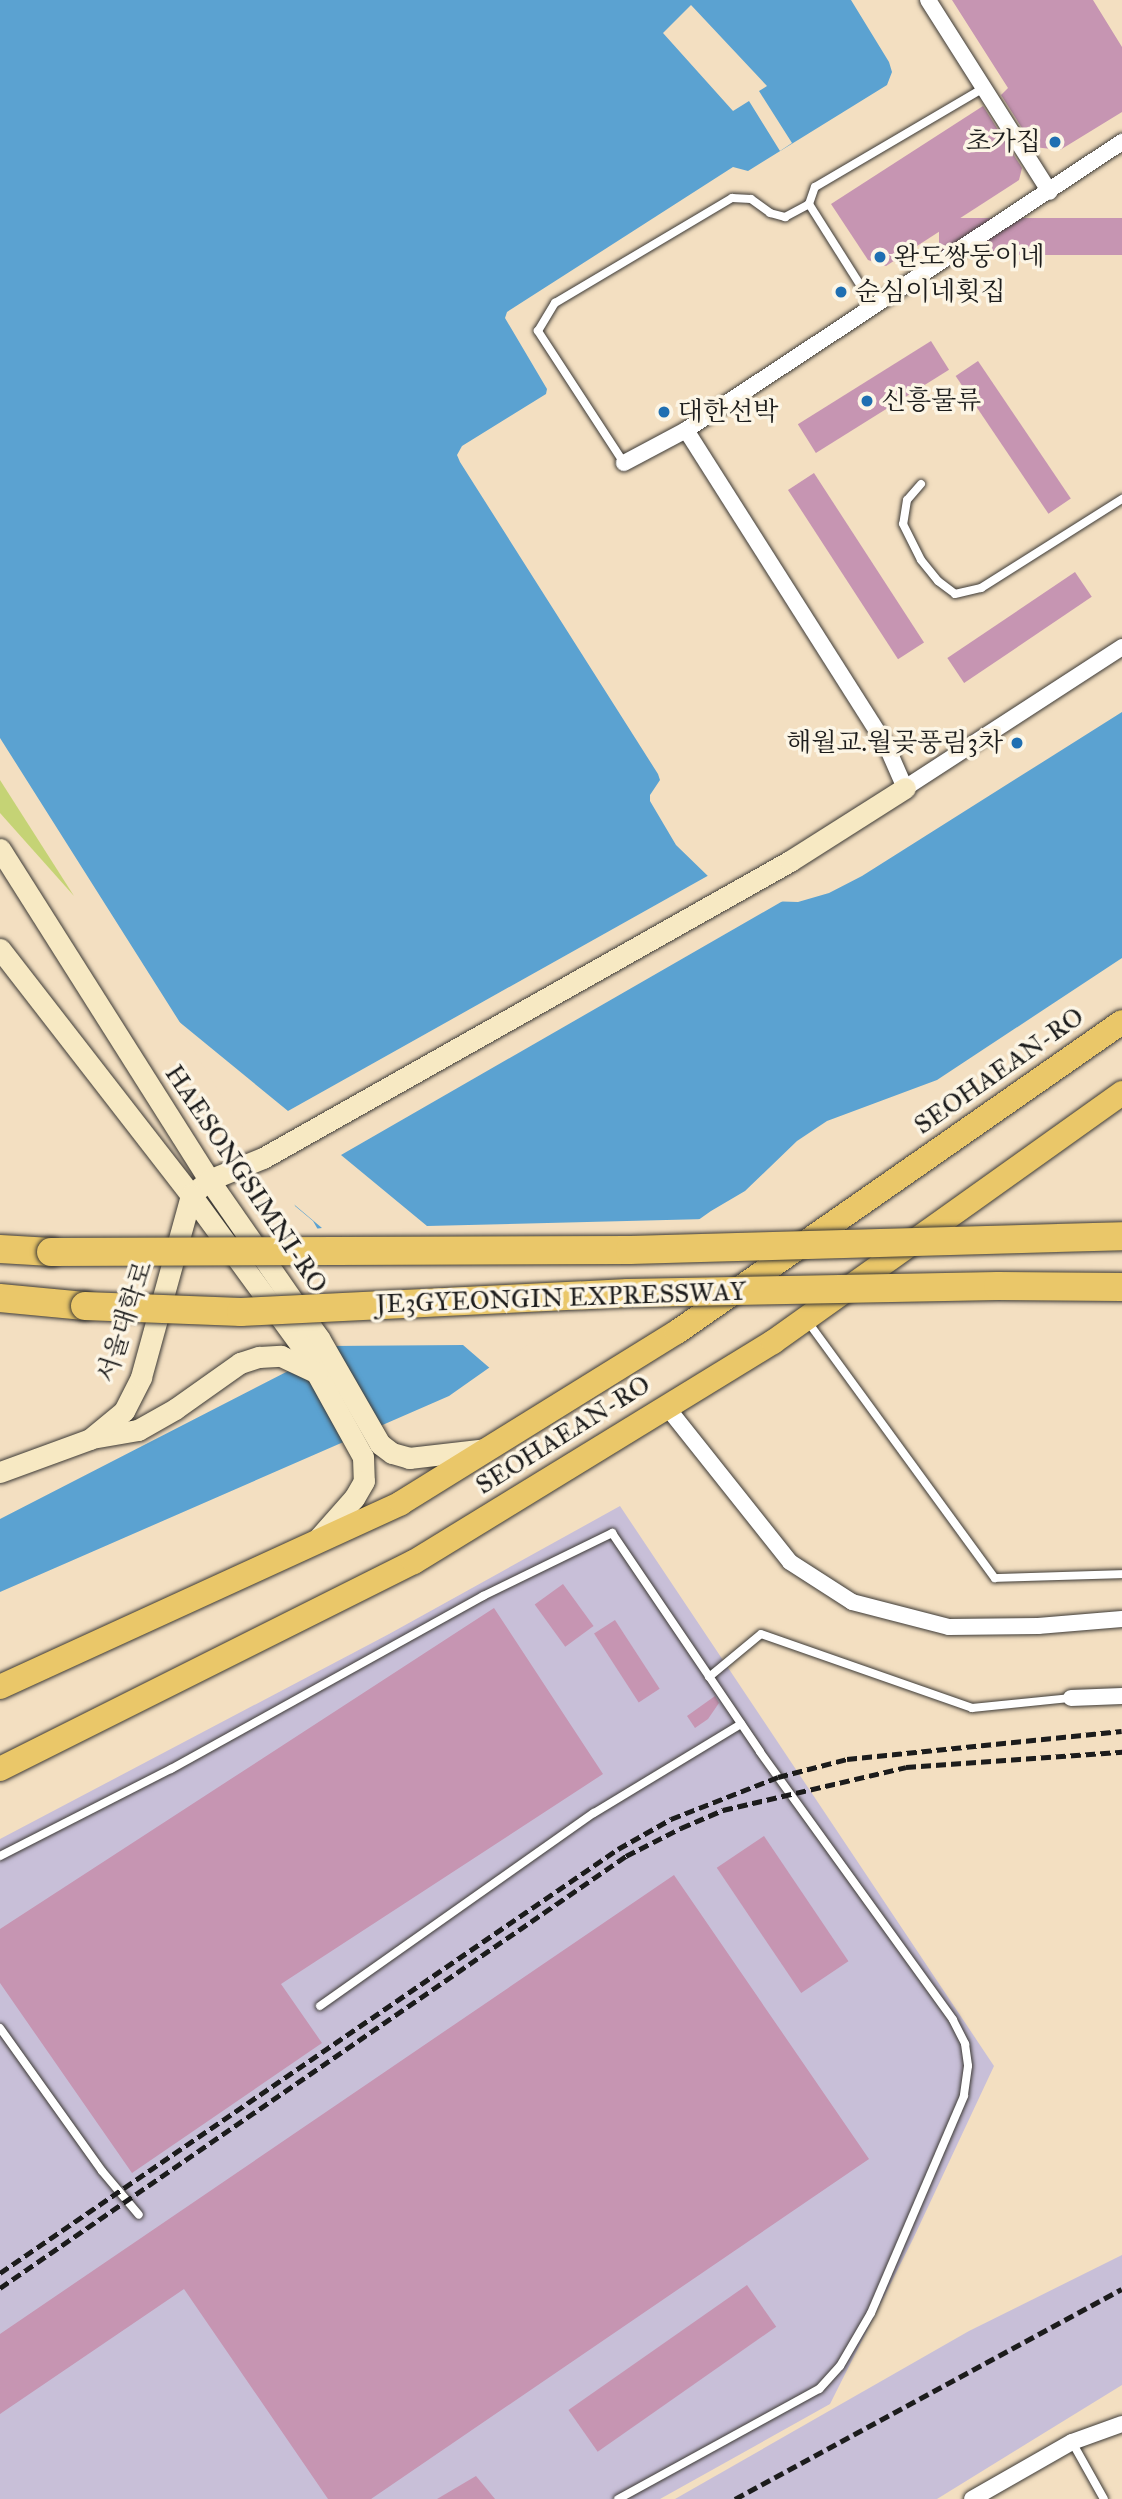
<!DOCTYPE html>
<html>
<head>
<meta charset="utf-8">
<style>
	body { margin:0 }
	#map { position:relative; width:1122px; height:2499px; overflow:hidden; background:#f3dfc1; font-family:"IM FELL Great Primer","Noto Serif KR",serif }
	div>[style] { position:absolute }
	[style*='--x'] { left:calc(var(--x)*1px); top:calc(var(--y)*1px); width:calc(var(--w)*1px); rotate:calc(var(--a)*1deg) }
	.industrial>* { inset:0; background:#c8bfd8 }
	.green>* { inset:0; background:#c5d375 }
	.water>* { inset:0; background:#5ba2d1 }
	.pier>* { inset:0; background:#f3dfc1 }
	.building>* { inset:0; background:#c695b2; transform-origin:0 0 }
	.roads { filter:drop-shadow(0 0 2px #3c3935) drop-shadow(0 0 2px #3c3935) }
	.lane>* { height:8px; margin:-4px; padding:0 4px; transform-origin:4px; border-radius:4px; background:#fff }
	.street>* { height:16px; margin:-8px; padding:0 8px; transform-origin:8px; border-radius:8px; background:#fff }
	.secondary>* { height:21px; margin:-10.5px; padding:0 10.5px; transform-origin:10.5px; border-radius:10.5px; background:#f7e9c3 }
	.primary>* { height:24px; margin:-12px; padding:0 12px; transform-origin:12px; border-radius:12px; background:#eac769 }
	.highway>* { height:28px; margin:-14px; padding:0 14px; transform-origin:14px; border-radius:14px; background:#eac769 }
	.rail>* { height:5px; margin-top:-2.5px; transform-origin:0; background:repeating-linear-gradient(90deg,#1c1c1c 0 10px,transparent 0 15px) }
	.bridges { filter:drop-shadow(0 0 2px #3c3935) drop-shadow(0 0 2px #3c3935) }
	.highway-bridge>* { height:28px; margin:-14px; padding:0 14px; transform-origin:14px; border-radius:14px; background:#eac769 }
	.dots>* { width:19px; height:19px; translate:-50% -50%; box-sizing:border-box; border:4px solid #fcf5e5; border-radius:50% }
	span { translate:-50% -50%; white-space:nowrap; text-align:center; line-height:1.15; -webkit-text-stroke:7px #fcf5e5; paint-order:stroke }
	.poi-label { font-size:26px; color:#1c1c1c }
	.right { translate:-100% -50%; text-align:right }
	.left { translate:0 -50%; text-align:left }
	.street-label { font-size:26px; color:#1c1c1c }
</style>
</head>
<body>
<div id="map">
	<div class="industrial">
		<div style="clip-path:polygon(620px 1506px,994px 2066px,913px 2239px,830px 2404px,660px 2499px,0 2499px,0 1839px,389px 1634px)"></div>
		<div style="clip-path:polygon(1122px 2255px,1122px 2385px,937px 2499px,675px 2499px,969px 2331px)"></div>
	</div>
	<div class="green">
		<div style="clip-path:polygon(0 780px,74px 896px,0 813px)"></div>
	</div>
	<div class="water">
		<div style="clip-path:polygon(0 0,851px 0,889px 62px,892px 72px,887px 85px,748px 171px,733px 167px,507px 312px,505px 318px,547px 389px,546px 394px,462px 446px,457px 455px,460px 462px,658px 774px,660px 780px,650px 795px,650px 801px,676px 845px,711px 879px,767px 901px,798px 902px,829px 893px,862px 876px,1122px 712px,1122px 958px,937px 1080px,827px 1121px,797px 1141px,745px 1191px,711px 1211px,449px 1396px,0 1592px,0 1519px,374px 1327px,313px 1221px,295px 1206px,293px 1197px,314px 1157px,314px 1129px,222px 1089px,0 738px)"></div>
	</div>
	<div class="pier">
		<div style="clip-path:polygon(691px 5px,767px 86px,759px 91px,792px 143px,780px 151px,749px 101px,733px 111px,663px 33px)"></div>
		<div style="clip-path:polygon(711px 874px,743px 892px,767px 897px,788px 898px,341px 1155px,427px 1226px,706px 1219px,492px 1370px,463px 1345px,329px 1346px,369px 1326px,314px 1229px,322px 1228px,290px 1201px,288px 1187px,290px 1166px,312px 1154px,310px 1130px,303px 1124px,263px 1133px,248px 1132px,240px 1125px,172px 1016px,288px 1111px)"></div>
	</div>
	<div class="building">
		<div style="clip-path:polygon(952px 0,1093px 0,1122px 47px,1122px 112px,1060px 150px,1034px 147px,1001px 95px,1008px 88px)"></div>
		<div style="clip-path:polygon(983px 106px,1022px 168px,1019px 180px,886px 266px,868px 260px,831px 204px)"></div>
		<div style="left:1122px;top:218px;width:37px;height:183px;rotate:90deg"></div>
		<div style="left:931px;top:341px;width:34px;height:157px;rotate:58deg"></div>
		<div style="left:978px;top:361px;width:166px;height:27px;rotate:56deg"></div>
		<div style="left:814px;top:473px;width:202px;height:31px;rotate:57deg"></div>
		<div style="left:1075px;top:572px;width:30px;height:154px;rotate:56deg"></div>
		<div style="left:563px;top:1584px;width:52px;height:35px;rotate:54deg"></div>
		<div style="clip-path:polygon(494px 1608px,603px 1774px,281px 1984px,322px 2043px,132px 2173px,0 1983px,0 1929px)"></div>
		<div style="left:615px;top:1620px;width:82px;height:25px;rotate:57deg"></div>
		<div style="clip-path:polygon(715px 1696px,719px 1703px,708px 1719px,695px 1728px,687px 1716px)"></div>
		<div style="left:764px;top:1836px;width:151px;height:57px;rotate:56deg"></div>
		<div style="clip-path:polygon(674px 1875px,869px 2159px,371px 2499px,328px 2499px,184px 2289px,0 2414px,0 2334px)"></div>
		<div style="left:747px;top:2285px;width:51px;height:218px;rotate:55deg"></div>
		<div style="clip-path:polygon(476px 2476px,495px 2499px,437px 2499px)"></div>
	</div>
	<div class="roads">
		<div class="lane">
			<div style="--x:809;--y:204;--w:122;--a:57.7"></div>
			<div style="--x:624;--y:463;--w:158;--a:-123.1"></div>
			<div style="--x:538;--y:331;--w:33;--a:-59"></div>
			<div style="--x:555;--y:303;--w:206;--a:-30.7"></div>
			<div style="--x:732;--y:198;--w:19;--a:3"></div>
			<div style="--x:751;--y:199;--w:24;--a:36"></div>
			<div style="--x:770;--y:213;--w:16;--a:15"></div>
			<div style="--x:785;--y:217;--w:27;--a:-28"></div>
			<div style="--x:809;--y:204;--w:18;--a:-71"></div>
			<div style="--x:815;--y:187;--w:196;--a:-30.4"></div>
			<div style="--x:921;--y:484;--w:21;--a:131"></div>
			<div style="--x:907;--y:500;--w:24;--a:99"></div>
			<div style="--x:903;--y:524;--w:40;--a:63.4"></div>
			<div style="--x:921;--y:560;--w:27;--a:51"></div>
			<div style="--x:938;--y:581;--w:21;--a:37"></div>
			<div style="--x:955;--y:594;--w:27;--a:-13"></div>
			<div style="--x:981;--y:588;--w:167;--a:-32.3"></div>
			<div style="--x:808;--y:1322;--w:317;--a:53.9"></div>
			<div style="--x:995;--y:1578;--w:127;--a:-1.8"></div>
			<div style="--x:709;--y:1677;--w:67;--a:-39.6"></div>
			<div style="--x:761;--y:1634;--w:224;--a:19.3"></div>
			<div style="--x:972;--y:1708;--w:100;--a:-5.8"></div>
			<div style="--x:0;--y:1856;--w:192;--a:-27"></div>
			<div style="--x:171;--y:1769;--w:357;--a:-29"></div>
			<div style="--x:483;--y:1596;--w:144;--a:-26"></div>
			<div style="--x:612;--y:1533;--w:264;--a:55.9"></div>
			<div style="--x:760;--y:1752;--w:330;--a:54.2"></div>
			<div style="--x:953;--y:2020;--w:27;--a:63"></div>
			<div style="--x:965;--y:2044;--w:22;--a:82"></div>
			<div style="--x:968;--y:2066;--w:30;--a:98"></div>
			<div style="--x:964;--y:2096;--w:236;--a:113.2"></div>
			<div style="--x:871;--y:2313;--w:61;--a:120.3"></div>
			<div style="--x:840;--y:2366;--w:31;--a:132"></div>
			<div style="--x:819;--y:2389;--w:229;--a:151.3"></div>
			<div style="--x:320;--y:2006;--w:335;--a:-35.2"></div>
			<div style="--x:594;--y:1813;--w:172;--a:-31.2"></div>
			<div style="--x:0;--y:2028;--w:176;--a:54.5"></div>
			<div style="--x:102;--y:2171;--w:57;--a:49.9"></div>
			<div style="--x:1072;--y:2442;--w:65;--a:60.7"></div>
		</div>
		<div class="street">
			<div style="--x:928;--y:0;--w:227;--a:57.6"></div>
			<div style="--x:686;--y:430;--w:375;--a:57.6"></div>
			<div style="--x:887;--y:747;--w:45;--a:66.3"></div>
			<div style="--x:905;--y:788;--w:259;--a:-33"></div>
			<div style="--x:624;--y:463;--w:70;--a:-28"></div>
			<div style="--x:686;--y:430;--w:523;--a:-33.45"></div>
			<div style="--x:666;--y:1406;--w:199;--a:51.5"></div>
			<div style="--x:790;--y:1562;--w:74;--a:32.8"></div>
			<div style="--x:852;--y:1602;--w:100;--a:14.5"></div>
			<div style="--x:949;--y:1627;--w:89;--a:-0.6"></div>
			<div style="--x:1038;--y:1626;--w:84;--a:-4.8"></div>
			<div style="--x:1071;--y:1698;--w:51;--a:-2.2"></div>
			<div style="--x:972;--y:2499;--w:115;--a:-29.7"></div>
			<div style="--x:1072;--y:2442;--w:53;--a:-19.8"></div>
		</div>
		<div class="secondary">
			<div style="--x:0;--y:849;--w:391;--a:57.7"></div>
			<div style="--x:209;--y:1180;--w:193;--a:55.2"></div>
			<div style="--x:319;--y:1338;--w:122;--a:60.1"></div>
			<div style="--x:380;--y:1444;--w:15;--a:37"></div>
			<div style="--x:392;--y:1453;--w:18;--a:16"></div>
			<div style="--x:409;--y:1458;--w:79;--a:-6.6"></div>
			<div style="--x:0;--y:949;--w:311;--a:52.2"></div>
			<div style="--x:191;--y:1195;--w:188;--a:53.9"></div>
			<div style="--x:302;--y:1347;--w:126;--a:61"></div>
			<div style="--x:363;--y:1457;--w:24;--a:88"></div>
			<div style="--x:364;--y:1481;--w:20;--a:120"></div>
			<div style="--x:354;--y:1498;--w:57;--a:131.5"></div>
			<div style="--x:191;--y:1195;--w:23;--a:-40"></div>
			<div style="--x:209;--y:1180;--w:58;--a:-22.2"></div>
			<div style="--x:263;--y:1158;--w:605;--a:-29.4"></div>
			<div style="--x:790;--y:861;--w:136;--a:-32.4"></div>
			<div style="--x:92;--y:1438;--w:47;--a:-9.9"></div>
			<div style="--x:138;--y:1430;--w:43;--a:-29.6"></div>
			<div style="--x:175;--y:1409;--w:80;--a:-35.3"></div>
			<div style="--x:240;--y:1363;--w:20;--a:-18"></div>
			<div style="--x:259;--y:1357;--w:22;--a:-3"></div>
			<div style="--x:281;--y:1356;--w:40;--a:25"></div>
			<div style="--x:0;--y:1472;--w:96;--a:-20.1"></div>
			<div style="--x:90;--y:1439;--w:44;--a:-39.5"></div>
			<div style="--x:124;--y:1411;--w:38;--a:-63"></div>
			<div style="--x:141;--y:1377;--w:189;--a:-74.6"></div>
		</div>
		<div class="primary">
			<div style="--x:0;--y:1687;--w:441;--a:-24.6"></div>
			<div style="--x:401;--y:1503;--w:325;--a:-31.8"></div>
			<div style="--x:677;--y:1332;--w:542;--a:-34.86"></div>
			<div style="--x:0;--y:1769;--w:463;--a:-26.6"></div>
			<div style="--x:414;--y:1562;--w:421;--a:-31.5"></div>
			<div style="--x:773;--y:1342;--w:429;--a:-35.5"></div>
		</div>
		<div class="highway">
			<div style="--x:0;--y:1249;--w:51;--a:3.4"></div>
			<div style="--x:0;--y:1298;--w:85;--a:5.4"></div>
		</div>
	</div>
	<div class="rail">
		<div style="--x:0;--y:2273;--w:749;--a:-34.45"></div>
		<div style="--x:618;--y:1849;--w:61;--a:-29.5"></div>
		<div style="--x:671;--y:1819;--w:115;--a:-21.4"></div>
		<div style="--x:778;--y:1777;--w:71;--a:-14.6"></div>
		<div style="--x:847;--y:1759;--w:276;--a:-5.8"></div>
		<div style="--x:0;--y:2288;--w:761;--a:-34.61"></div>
		<div style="--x:626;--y:1856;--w:62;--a:-27"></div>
		<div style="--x:681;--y:1828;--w:46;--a:-23.2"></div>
		<div style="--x:723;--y:1810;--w:188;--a:-13.2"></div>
		<div style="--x:906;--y:1767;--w:217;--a:-4"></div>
		<div style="--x:735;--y:2499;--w:440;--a:-28.5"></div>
	</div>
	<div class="bridges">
		<div class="highway-bridge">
			<div style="--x:51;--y:1252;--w:579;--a:-0.2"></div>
			<div style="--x:630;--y:1250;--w:492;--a:-1.6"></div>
			<div style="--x:85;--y:1306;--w:156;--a:2.2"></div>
			<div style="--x:241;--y:1312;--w:387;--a:-2.8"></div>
			<div style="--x:628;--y:1293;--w:370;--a:-1.1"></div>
			<div style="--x:998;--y:1286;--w:124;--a:0.5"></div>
		</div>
	</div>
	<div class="dots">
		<div style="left:1055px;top:142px;background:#1f6fb2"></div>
		<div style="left:880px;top:257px;background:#1f6fb2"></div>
		<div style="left:841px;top:292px;background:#1f6fb2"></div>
		<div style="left:867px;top:401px;background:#1f6fb2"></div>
		<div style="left:664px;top:412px;background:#1f6fb2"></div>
		<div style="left:1017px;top:743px;background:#1f6fb2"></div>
	</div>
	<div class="poi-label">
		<span class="right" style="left:1041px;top:142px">초가집</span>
		<span class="left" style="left:894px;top:257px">완도쌍둥이네</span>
		<span class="left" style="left:855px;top:292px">순심이네횟집</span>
		<span class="left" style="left:881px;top:401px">신흥물류</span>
		<span class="left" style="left:678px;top:412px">대한선박</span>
		<span class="right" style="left:1003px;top:743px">해월교.월곶풍림3차</span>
	</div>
	<div class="street-label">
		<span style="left:999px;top:1071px;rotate:-35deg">SEOHAEAN-RO</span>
		<span style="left:246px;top:1179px;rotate:56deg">HAESONGSIMNI-RO</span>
		<span style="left:561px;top:1298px;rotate:-2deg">JE3GYEONGIN EXPRESSWAY</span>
		<span style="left:125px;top:1322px;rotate:-72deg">서울대학로</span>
		<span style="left:563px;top:1435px;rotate:-32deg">SEOHAEAN-RO</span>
	</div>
</div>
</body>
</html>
